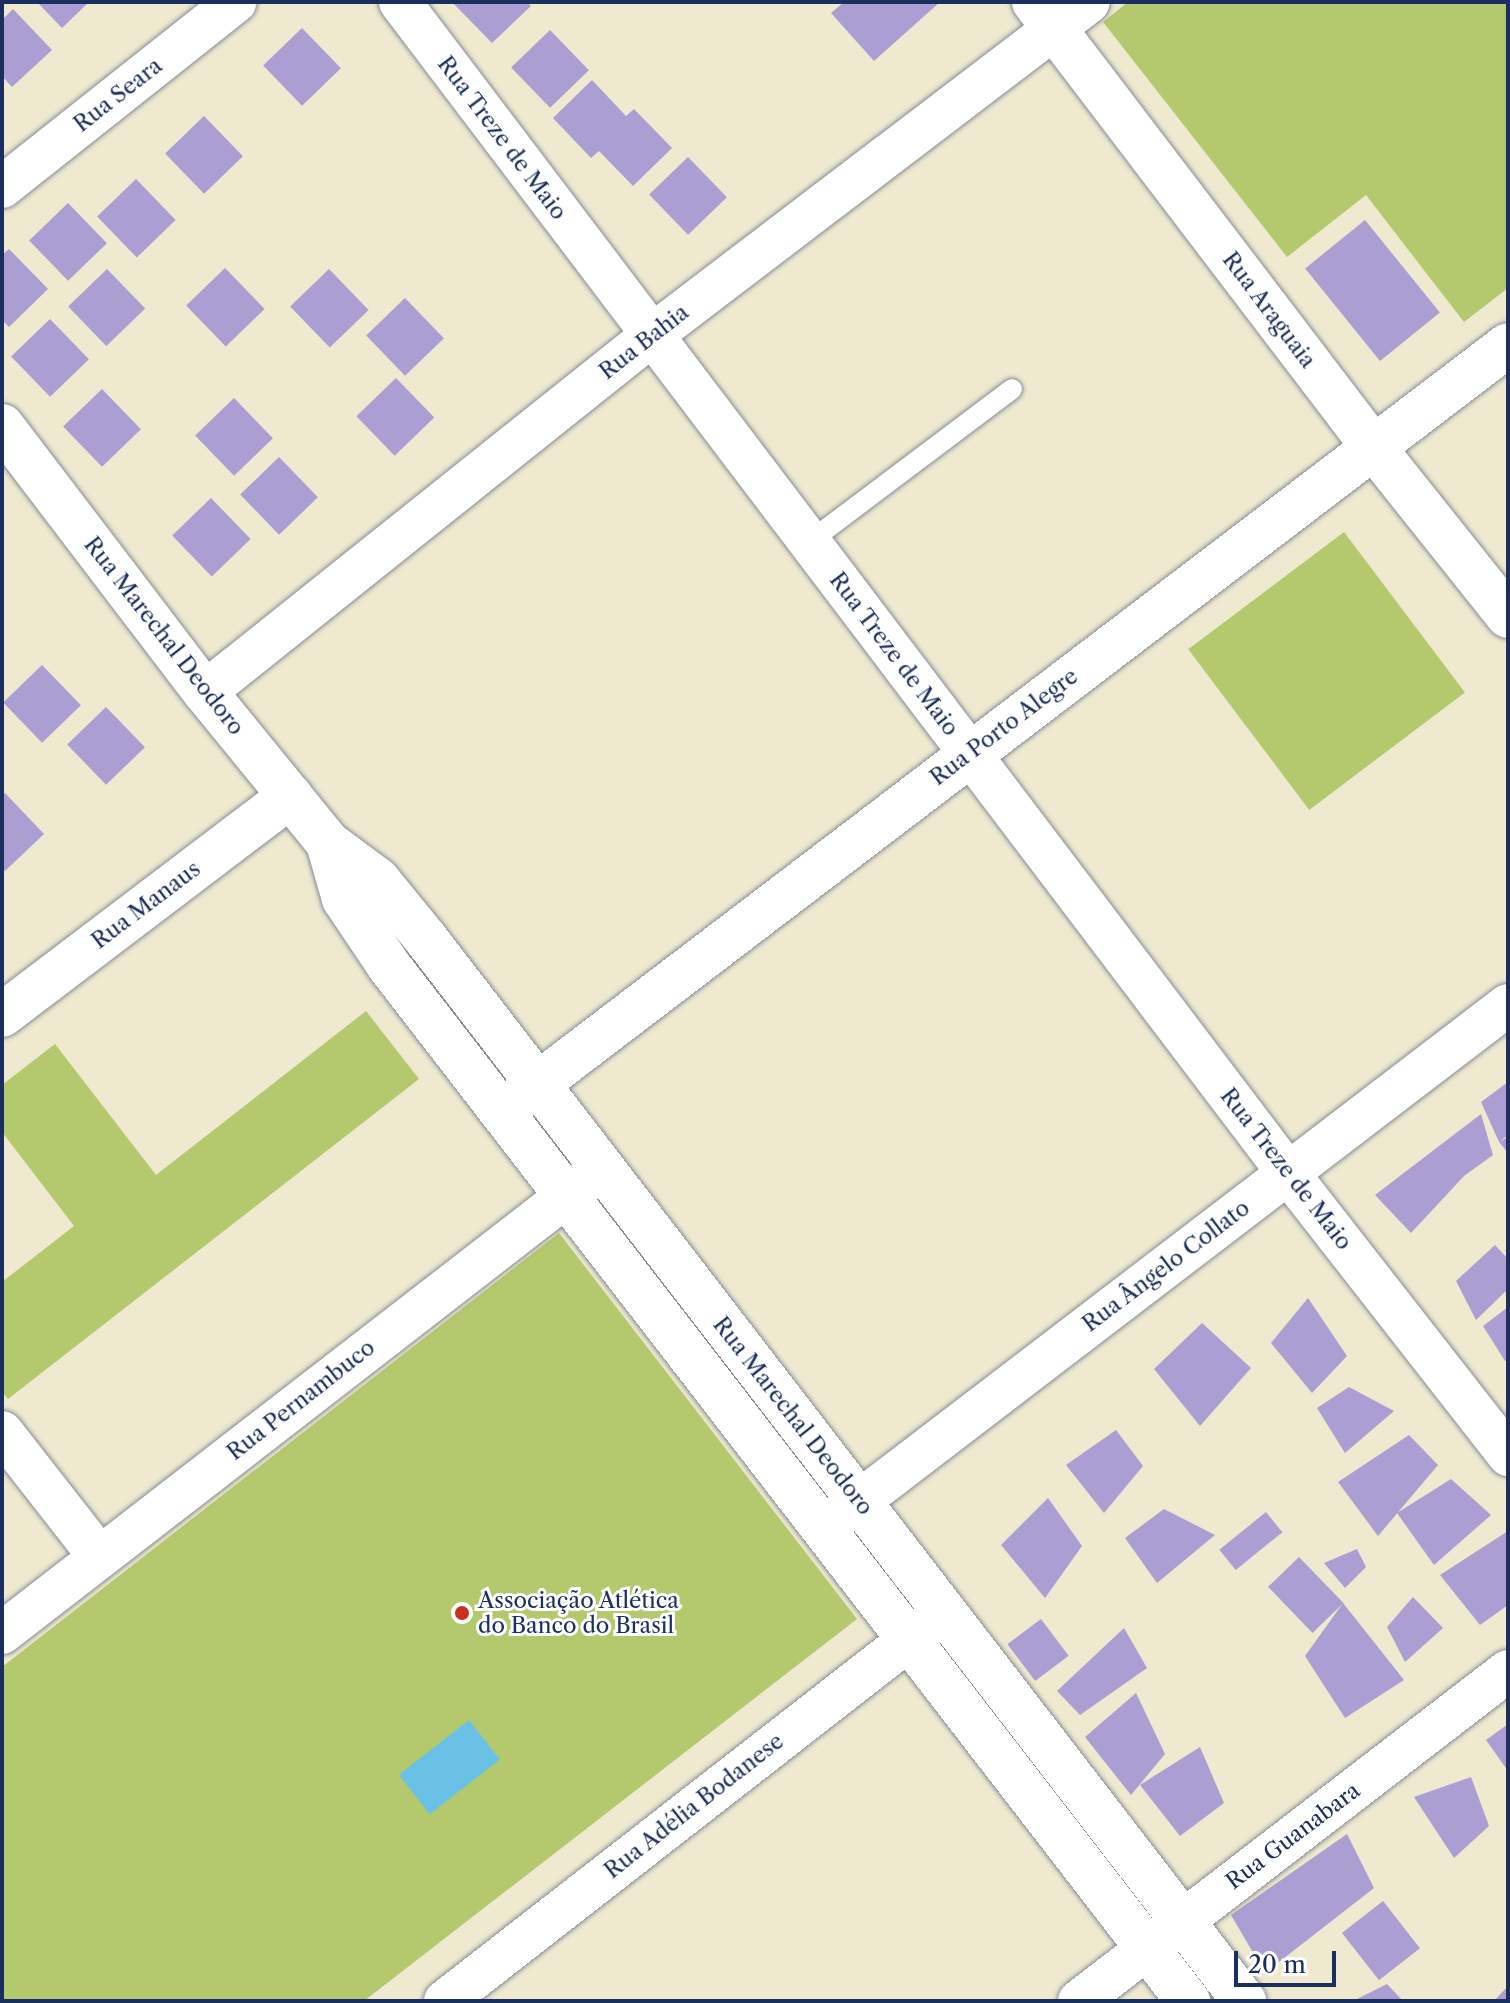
<!DOCTYPE html>
<html>
<head>
<meta charset="utf-8">
<style>
	body { margin:0 }
	#map { position:relative; width:1510px; height:2003px; overflow:hidden; background:#efe9cf; font-family:"Libre Caslon Text",serif }
	div>[style] { position:absolute }
	[style*='--x'] { left:calc(var(--x)*1px); top:calc(var(--y)*1px); width:calc(var(--w)*1px); rotate:calc(var(--a)*1deg) }
	.green>* { inset:0; background:#b4c86d; transform-origin:0 0 }
	.water>* { inset:0; background:#69c1e6; transform-origin:0 0 }
	.building>* { inset:0; background:#ab9ed2; transform-origin:0 0 }
	.roads { filter:drop-shadow(0 0 2px #858c96) drop-shadow(0 0 2px #858c96) }
	.service>* { height:20px; margin:-10px; padding:0 10px; transform-origin:10px; border-radius:10px; background:#fff }
	.minor>* { height:42px; margin:-21px; padding:0 21px; transform-origin:21px; border-radius:21px; background:#fff }
	.tertiary>* { height:44px; margin:-22px; padding:0 22px; transform-origin:22px; border-radius:22px; background:#fff }
	.dots>* { width:22px; height:22px; translate:-50% -50%; box-sizing:border-box; border:4px solid #fff; border-radius:50% }
	span { translate:-50% -50%; white-space:nowrap; text-align:center; line-height:1.15; -webkit-text-stroke:6px #fff; paint-order:stroke }
	.street-label { font-size:22px; color:#1b2f5e }
	.poi-label { font-size:22px; color:#1b2f5e }
	.left { translate:0 -50%; text-align:left }
	.frame { position:absolute; inset:0; border:4px solid #1b2f5e; pointer-events:none }
	.scale { position:absolute; left:1234px; top:1951px; width:102px; height:36px; box-sizing:border-box; border:4px solid #1b2f5e; border-top:0; padding-left:10px; font-size:24px; line-height:28px; white-space:nowrap; color:#1b2f5e; -webkit-text-stroke:6px #fff; paint-order:stroke }
</style>
</head>
<body>
<div id="map">
	<div class="green">
		<div style="clip-path:polygon(1128px 2px,1508px 2px,1508px 288px,1464px 322px,1366px 195px,1287px 257px,1103px 22px)"></div>
		<div style="left:1344px;top:532px;width:201px;height:195px;rotate:53deg"></div>
		<div style="clip-path:polygon(366px 1011px,419px 1079px,8px 1399px,2px 1392px,2px 1282px,74px 1226px,2px 1132px,2px 1085px,55px 1044px,156px 1175px)"></div>
		<div style="clip-path:polygon(559px 1233px,857px 1619px,364px 2001px,2px 2001px,2px 1667px)"></div>
	</div>
	<div class="water">
		<div style="left:469px;top:1720px;width:50px;height:89px;rotate:52deg"></div>
	</div>
	<div class="building">
		<div style="clip-path:polygon(37px 2px,89px 2px,62px 28px)"></div>
		<div style="clip-path:polygon(452px 2px,527px 2px,531px 6px,492px 43px)"></div>
		<div style="clip-path:polygon(844px 2px,940px 2px,874px 61px,831px 13px)"></div>
		<div style="clip-path:polygon(13px 9px,52px 50px,12px 87px,2px 76px,2px 20px)"></div>
		<div style="left:302px;top:28px;width:56px;height:54px;rotate:46deg"></div>
		<div style="left:550px;top:30px;width:56px;height:54px;rotate:46deg"></div>
		<div style="clip-path:polygon(592px 80px,626px 116px,634px 109px,672px 148px,633px 186px,599px 151px,591px 158px,553px 118px)"></div>
		<div style="left:204px;top:116px;width:56px;height:54px;rotate:46deg"></div>
		<div style="left:688px;top:157px;width:56px;height:54px;rotate:46deg"></div>
		<div style="left:136px;top:179px;width:57px;height:54px;rotate:46deg"></div>
		<div style="left:68px;top:203px;width:56px;height:54px;rotate:46deg"></div>
		<div style="left:1365px;top:220px;width:119px;height:77px;rotate:51deg"></div>
		<div style="clip-path:polygon(9px 249px,48px 289px,9px 327px,2px 320px,2px 255px)"></div>
		<div style="left:225px;top:268px;width:57px;height:54px;rotate:46deg"></div>
		<div style="left:107px;top:269px;width:55px;height:54px;rotate:46deg"></div>
		<div style="left:329px;top:269px;width:57px;height:54px;rotate:46deg"></div>
		<div style="left:405px;top:298px;width:56px;height:54px;rotate:46deg"></div>
		<div style="left:50px;top:319px;width:56px;height:54px;rotate:46deg"></div>
		<div style="left:396px;top:378px;width:55px;height:55px;rotate:46deg"></div>
		<div style="left:102px;top:389px;width:56px;height:54px;rotate:46deg"></div>
		<div style="left:234px;top:398px;width:56px;height:54px;rotate:46deg"></div>
		<div style="left:279px;top:457px;width:56px;height:54px;rotate:46deg"></div>
		<div style="left:211px;top:498px;width:57px;height:54px;rotate:46deg"></div>
		<div style="left:42px;top:665px;width:56px;height:54px;rotate:46deg"></div>
		<div style="left:106px;top:707px;width:56px;height:54px;rotate:46deg"></div>
		<div style="clip-path:polygon(5px 793px,44px 834px,5px 871px,2px 868px,2px 797px)"></div>
		<div style="clip-path:polygon(1508px 1082px,1508px 1135px,1499px 1142px,1508px 1137px,1508px 1153px,1499px 1142px,1481px 1102px)"></div>
		<div style="clip-path:polygon(1481px 1114px,1493px 1155px,1464px 1176px,1411px 1233px,1375px 1195px)"></div>
		<div style="clip-path:polygon(1495px 1245px,1508px 1259px,1508px 1289px,1476px 1320px,1456px 1281px)"></div>
		<div style="clip-path:polygon(1308px 1298px,1347px 1356px,1312px 1393px,1271px 1343px)"></div>
		<div style="clip-path:polygon(1508px 1307px,1508px 1359px,1505px 1361px,1483px 1326px)"></div>
		<div style="clip-path:polygon(1202px 1323px,1251px 1368px,1200px 1426px,1154px 1369px)"></div>
		<div style="clip-path:polygon(1349px 1387px,1394px 1411px,1345px 1453px,1317px 1408px)"></div>
		<div style="clip-path:polygon(1116px 1430px,1143px 1466px,1104px 1513px,1066px 1465px)"></div>
		<div style="clip-path:polygon(1409px 1435px,1438px 1465px,1378px 1536px,1338px 1482px)"></div>
		<div style="clip-path:polygon(1451px 1479px,1491px 1515px,1434px 1565px,1397px 1513px)"></div>
		<div style="clip-path:polygon(1048px 1498px,1082px 1546px,1045px 1598px,1001px 1545px)"></div>
		<div style="clip-path:polygon(1164px 1509px,1215px 1535px,1157px 1583px,1125px 1538px)"></div>
		<div style="left:1266px;top:1512px;width:26px;height:60px;rotate:51deg"></div>
		<div style="clip-path:polygon(1508px 1531px,1508px 1605px,1480px 1625px,1440px 1575px)"></div>
		<div style="clip-path:polygon(1357px 1549px,1366px 1567px,1345px 1588px,1324px 1563px)"></div>
		<div style="left:1299px;top:1557px;width:64px;height:43px;rotate:46deg"></div>
		<div style="clip-path:polygon(1413px 1597px,1443px 1628px,1405px 1662px,1387px 1627px)"></div>
		<div style="clip-path:polygon(1343px 1603px,1404px 1680px,1345px 1718px,1305px 1656px)"></div>
		<div style="left:1041px;top:1619px;width:46px;height:42px;rotate:53deg"></div>
		<div style="clip-path:polygon(1124px 1628px,1147px 1668px,1080px 1715px,1057px 1691px)"></div>
		<div style="clip-path:polygon(1136px 1693px,1165px 1754px,1131px 1795px,1085px 1737px)"></div>
		<div style="clip-path:polygon(1508px 1724px,1508px 1771px,1486px 1740px)"></div>
		<div style="clip-path:polygon(1200px 1747px,1224px 1803px,1180px 1836px,1140px 1785px)"></div>
		<div style="clip-path:polygon(1471px 1777px,1489px 1826px,1454px 1858px,1414px 1797px)"></div>
		<div style="clip-path:polygon(1347px 1834px,1374px 1888px,1265px 1973px,1231px 1915px)"></div>
		<div style="left:1383px;top:1901px;width:60px;height:52px;rotate:52deg"></div>
		<div style="clip-path:polygon(1387px 1984px,1403px 2001px,1353px 2001px)"></div>
		<div style="clip-path:polygon(1508px 1986px,1508px 2001px,1494px 2001px)"></div>
	</div>
	<div class="roads">
		<div class="service">
			<div style="--x:809;--y:542;--w:254;--a:-37"></div>
		</div>
		<div class="minor">
			<div style="--x:400;--y:2;--w:1470;--a:52.83"></div>
			<div style="--x:1288;--y:1173;--w:358;--a:52"></div>
			<div style="--x:2;--y:187;--w:298;--a:-38.4"></div>
			<div style="--x:205;--y:692;--w:572;--a:-38.61"></div>
			<div style="--x:652;--y:335;--w:549;--a:-37.31"></div>
			<div style="--x:2;--y:1432;--w:157;--a:52"></div>
			<div style="--x:832;--y:1522;--w:851;--a:-37.41"></div>
			<div style="--x:2;--y:1633;--w:750;--a:-37.74"></div>
			<div style="--x:445;--y:2001;--w:624;--a:-37.9"></div>
			<div style="--x:1079;--y:2001;--w:541;--a:-37.57"></div>
		</div>
		<div class="tertiary">
			<div style="--x:1034;--y:2;--w:561;--a:52.68"></div>
			<div style="--x:1374;--y:448;--w:215;--a:51.4"></div>
			<div style="--x:2;--y:426;--w:335;--a:52.7"></div>
			<div style="--x:205;--y:692;--w:195;--a:50.8"></div>
			<div style="--x:328;--y:843;--w:62;--a:36.5"></div>
			<div style="--x:378;--y:880;--w:76;--a:50.9"></div>
			<div style="--x:426;--y:939;--w:1341;--a:52.39"></div>
			<div style="--x:328;--y:843;--w:58;--a:74.1"></div>
			<div style="--x:344;--y:899;--w:81;--a:56.1"></div>
			<div style="--x:389;--y:966;--w:1308;--a:52.33"></div>
			<div style="--x:2;--y:1015;--w:362;--a:-37.2"></div>
			<div style="--x:514;--y:1102;--w:1249;--a:-37.29"></div>
		</div>
	</div>
	<div class="dots">
		<div style="left:462px;top:1613px;background:#c8321e"></div>
	</div>
	<div class="street-label">
		<span style="left:118px;top:95px;rotate:-38deg">Rua Seara</span>
		<span style="left:502px;top:138px;rotate:53deg">Rua Treze de Maio</span>
		<span style="left:1269px;top:310px;rotate:53deg">Rua Araguaia</span>
		<span style="left:644px;top:342px;rotate:-38deg">Rua Bahia</span>
		<span style="left:164px;top:636px;rotate:52deg">Rua Marechal Deodoro</span>
		<span style="left:894px;top:654px;rotate:53deg">Rua Treze de Maio</span>
		<span style="left:1004px;top:727px;rotate:-37deg">Rua Porto Alegre</span>
		<span style="left:146px;top:905px;rotate:-37deg">Rua Manaus</span>
		<span style="left:1286px;top:1169px;rotate:52deg">Rua Treze de Maio</span>
		<span style="left:1166px;top:1266px;rotate:-37deg">Rua Ângelo Collato</span>
		<span style="left:301px;top:1400px;rotate:-38deg">Rua Pernambuco</span>
		<span style="left:793px;top:1416px;rotate:52deg">Rua Marechal Deodoro</span>
		<span style="left:694px;top:1806px;rotate:-38deg">Rua Adélia Bodanese</span>
		<span style="left:1293px;top:1836px;rotate:-37deg">Rua Guanabara</span>
	</div>
	<div class="poi-label">
		<span class="left" style="left:478px;top:1613px">Associação Atlética<br>do Banco do Brasil</span>
	</div>
	<div class="frame"></div>
	<div class="scale">20 m</div>
</div>
</body>
</html>
